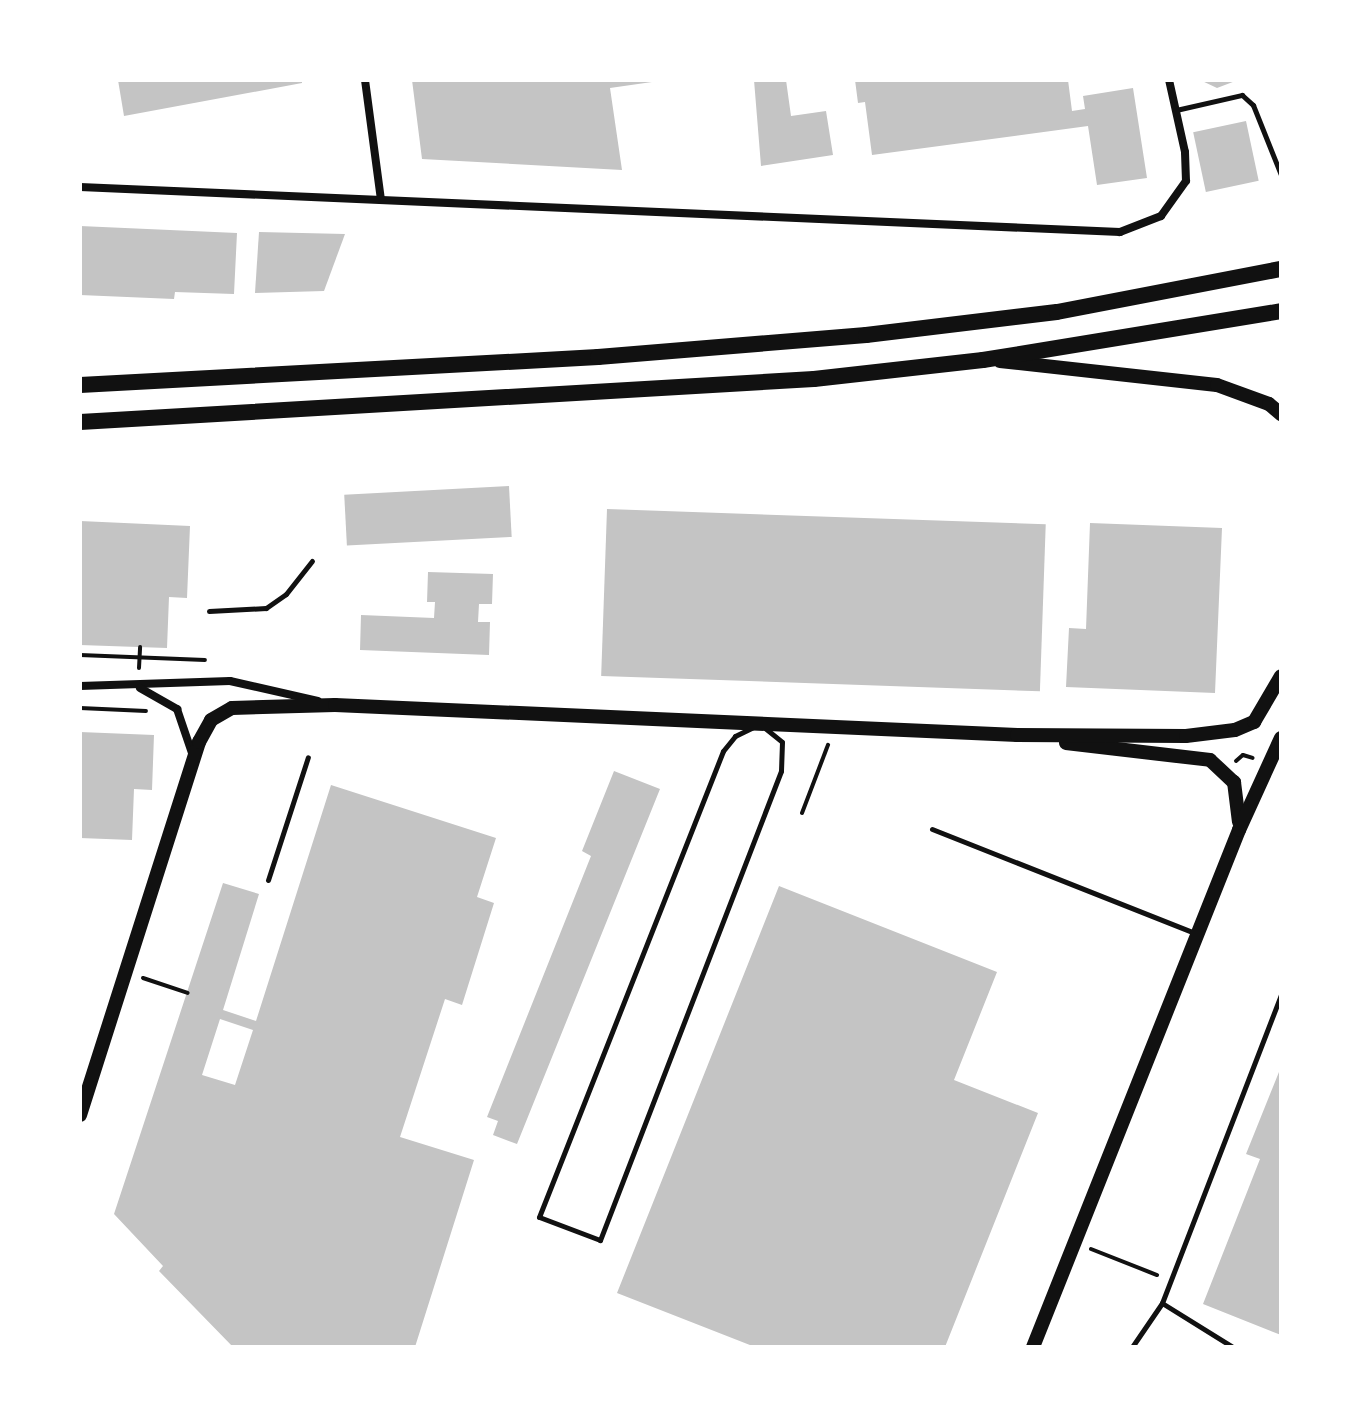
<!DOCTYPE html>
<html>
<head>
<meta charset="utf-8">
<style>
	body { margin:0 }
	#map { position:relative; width:1361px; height:1427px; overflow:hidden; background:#fff; font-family:Poppins,sans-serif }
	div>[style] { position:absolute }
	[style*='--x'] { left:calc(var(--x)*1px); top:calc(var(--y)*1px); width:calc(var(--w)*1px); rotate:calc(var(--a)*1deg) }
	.building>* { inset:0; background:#c4c4c4; transform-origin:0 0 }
	.path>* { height:4px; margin:-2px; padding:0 2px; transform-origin:2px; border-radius:2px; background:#111 }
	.service>* { height:5px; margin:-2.5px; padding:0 2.5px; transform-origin:2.5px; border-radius:2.5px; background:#111 }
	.minor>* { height:8px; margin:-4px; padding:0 4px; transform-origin:4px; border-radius:4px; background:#111 }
	.secondary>* { height:14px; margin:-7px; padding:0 7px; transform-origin:7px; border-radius:7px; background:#111 }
	.primary>* { height:16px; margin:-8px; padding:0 8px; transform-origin:8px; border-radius:8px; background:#111 }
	span { translate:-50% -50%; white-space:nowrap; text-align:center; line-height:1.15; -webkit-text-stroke:6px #fff; paint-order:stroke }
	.frame { position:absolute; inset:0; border:82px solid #fff; pointer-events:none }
</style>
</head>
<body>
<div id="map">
	<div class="building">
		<div style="clip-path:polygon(118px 80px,302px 80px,302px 83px,124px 116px)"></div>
		<div style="clip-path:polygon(412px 80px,652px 80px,652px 82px,610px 88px,622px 170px,422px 159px)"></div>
		<div style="clip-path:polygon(754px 80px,786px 80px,791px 116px,826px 111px,833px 155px,761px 166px)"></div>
		<div style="clip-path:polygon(855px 80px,1068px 80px,1072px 111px,1085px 109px,1083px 96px,1133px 88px,1147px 178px,1097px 185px,1088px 126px,872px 155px,865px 102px,858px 103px)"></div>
		<div style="clip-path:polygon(1200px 80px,1238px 80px,1217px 88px)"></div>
		<div style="left:1246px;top:121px;width:61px;height:54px;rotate:78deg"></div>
		<div style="clip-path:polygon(80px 226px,237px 233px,234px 294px,175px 292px,174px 299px,80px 295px)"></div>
		<div style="clip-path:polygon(259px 232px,345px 234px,324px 291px,255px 293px)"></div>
		<div style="left:509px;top:486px;width:51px;height:165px;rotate:87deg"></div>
		<div style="left:607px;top:509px;width:439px;height:167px;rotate:2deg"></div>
		<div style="clip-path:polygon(80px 521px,190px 526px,187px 598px,169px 597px,167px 648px,80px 645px)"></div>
		<div style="clip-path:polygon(1090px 523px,1222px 528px,1215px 693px,1066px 687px,1069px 628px,1086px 629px)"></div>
		<div style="clip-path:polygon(428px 572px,493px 574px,492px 604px,479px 604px,478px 622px,490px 622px,489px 655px,360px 650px,361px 615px,434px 618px,435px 602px,427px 602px)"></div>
		<div style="clip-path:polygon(80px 732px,154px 735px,152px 790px,134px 789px,132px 840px,80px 838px)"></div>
		<div style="clip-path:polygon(614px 771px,660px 789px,517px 1144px,493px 1135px,498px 1121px,487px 1117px,591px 856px,582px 851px)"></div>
		<div style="clip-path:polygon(evenodd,331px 785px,496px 838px,477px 897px,494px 903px,462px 1005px,445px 999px,400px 1137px,474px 1160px,415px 1347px,233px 1347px,159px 1271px,163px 1266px,114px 1214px,223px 883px,259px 894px,223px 1010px,256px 1021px,331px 785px,220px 1019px,253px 1030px,235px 1085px,202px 1075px,220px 1019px)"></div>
		<div style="clip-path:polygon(779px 886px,997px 972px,954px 1080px,1038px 1113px,945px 1347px,755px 1347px,617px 1293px)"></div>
		<div style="clip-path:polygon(1281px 1067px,1281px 1335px,1203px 1304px,1260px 1159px,1246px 1154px)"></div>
	</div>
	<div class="path">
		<div style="--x:80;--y:655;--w:125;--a:2.3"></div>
		<div style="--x:139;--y:668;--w:21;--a:-87"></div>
		<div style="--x:80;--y:708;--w:66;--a:2.6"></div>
		<div style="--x:1236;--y:761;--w:9;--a:-41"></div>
		<div style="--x:1243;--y:755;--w:10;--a:17"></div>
		<div style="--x:802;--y:813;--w:73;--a:-69.1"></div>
		<div style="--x:143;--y:978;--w:47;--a:18.4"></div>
		<div style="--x:1091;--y:1249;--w:71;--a:21.5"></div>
	</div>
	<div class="service">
		<div style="--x:1176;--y:110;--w:68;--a:-12.8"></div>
		<div style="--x:1242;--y:95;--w:15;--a:42"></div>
		<div style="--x:1253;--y:105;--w:75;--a:68.2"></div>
		<div style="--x:209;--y:611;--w:57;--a:-3"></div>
		<div style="--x:266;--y:608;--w:24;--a:-35"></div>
		<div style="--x:286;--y:594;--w:42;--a:-51.8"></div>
		<div style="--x:760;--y:724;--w:28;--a:39"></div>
		<div style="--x:782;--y:742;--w:29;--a:92"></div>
		<div style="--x:781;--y:771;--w:503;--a:111.1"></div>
		<div style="--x:600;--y:1240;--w:65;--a:-159.3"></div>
		<div style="--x:539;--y:1217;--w:501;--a:-68.45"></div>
		<div style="--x:723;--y:751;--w:19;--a:-51"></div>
		<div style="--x:735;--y:736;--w:28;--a:-26"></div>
		<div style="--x:932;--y:829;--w:285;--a:21.6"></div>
		<div style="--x:268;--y:880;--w:129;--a:-72"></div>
		<div style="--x:1162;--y:1303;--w:84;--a:31.8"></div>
		<div style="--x:1132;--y:1347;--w:53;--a:-55.7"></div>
		<div style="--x:1162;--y:1303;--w:331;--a:-68.9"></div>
	</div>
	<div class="minor">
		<div style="--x:365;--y:80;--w:121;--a:82.4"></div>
		<div style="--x:80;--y:187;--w:1041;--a:2.48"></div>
		<div style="--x:1120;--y:232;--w:44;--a:-21.3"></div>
		<div style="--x:1161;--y:216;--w:43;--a:-54.5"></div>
		<div style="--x:1186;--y:181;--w:29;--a:-92"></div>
		<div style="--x:1185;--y:152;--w:74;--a:-102.5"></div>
		<div style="--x:80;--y:686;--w:150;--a:-1.9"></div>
		<div style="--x:230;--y:681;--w:90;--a:12.8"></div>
		<div style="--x:140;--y:688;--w:43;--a:29.6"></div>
		<div style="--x:177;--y:709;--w:46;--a:71.2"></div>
	</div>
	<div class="secondary">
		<div style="--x:1000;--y:361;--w:218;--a:6.3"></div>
		<div style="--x:1217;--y:385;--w:55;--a:20.1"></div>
		<div style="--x:1269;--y:404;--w:16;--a:40"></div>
		<div style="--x:1066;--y:743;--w:145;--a:6.7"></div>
		<div style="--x:1210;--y:760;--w:33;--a:43"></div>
		<div style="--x:1234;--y:782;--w:40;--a:82.9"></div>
		<div style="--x:80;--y:1115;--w:392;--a:-72.3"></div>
		<div style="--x:199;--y:742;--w:25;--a:-61"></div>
		<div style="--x:211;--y:720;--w:24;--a:-30"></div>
		<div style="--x:232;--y:708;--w:103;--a:-1.7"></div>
		<div style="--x:335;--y:705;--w:683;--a:2.52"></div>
		<div style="--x:1017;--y:735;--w:169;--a:0.3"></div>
		<div style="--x:1186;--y:736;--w:49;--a:-7"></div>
		<div style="--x:1235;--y:730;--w:21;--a:-23"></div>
		<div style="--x:1254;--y:722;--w:53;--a:-59.6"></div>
		<div style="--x:1033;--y:1347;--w:557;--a:-68.28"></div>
		<div style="--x:1239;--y:830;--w:101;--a:-65.5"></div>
	</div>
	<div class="primary">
		<div style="--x:80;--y:385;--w:519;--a:-3.09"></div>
		<div style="--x:598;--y:357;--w:269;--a:-4.7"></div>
		<div style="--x:866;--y:335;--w:192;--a:-6.9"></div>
		<div style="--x:1057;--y:312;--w:228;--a:-10.9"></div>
		<div style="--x:80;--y:422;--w:735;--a:-3.35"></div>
		<div style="--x:814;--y:379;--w:170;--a:-6.4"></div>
		<div style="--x:983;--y:360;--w:302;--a:-9.3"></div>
	</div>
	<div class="frame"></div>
</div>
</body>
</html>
